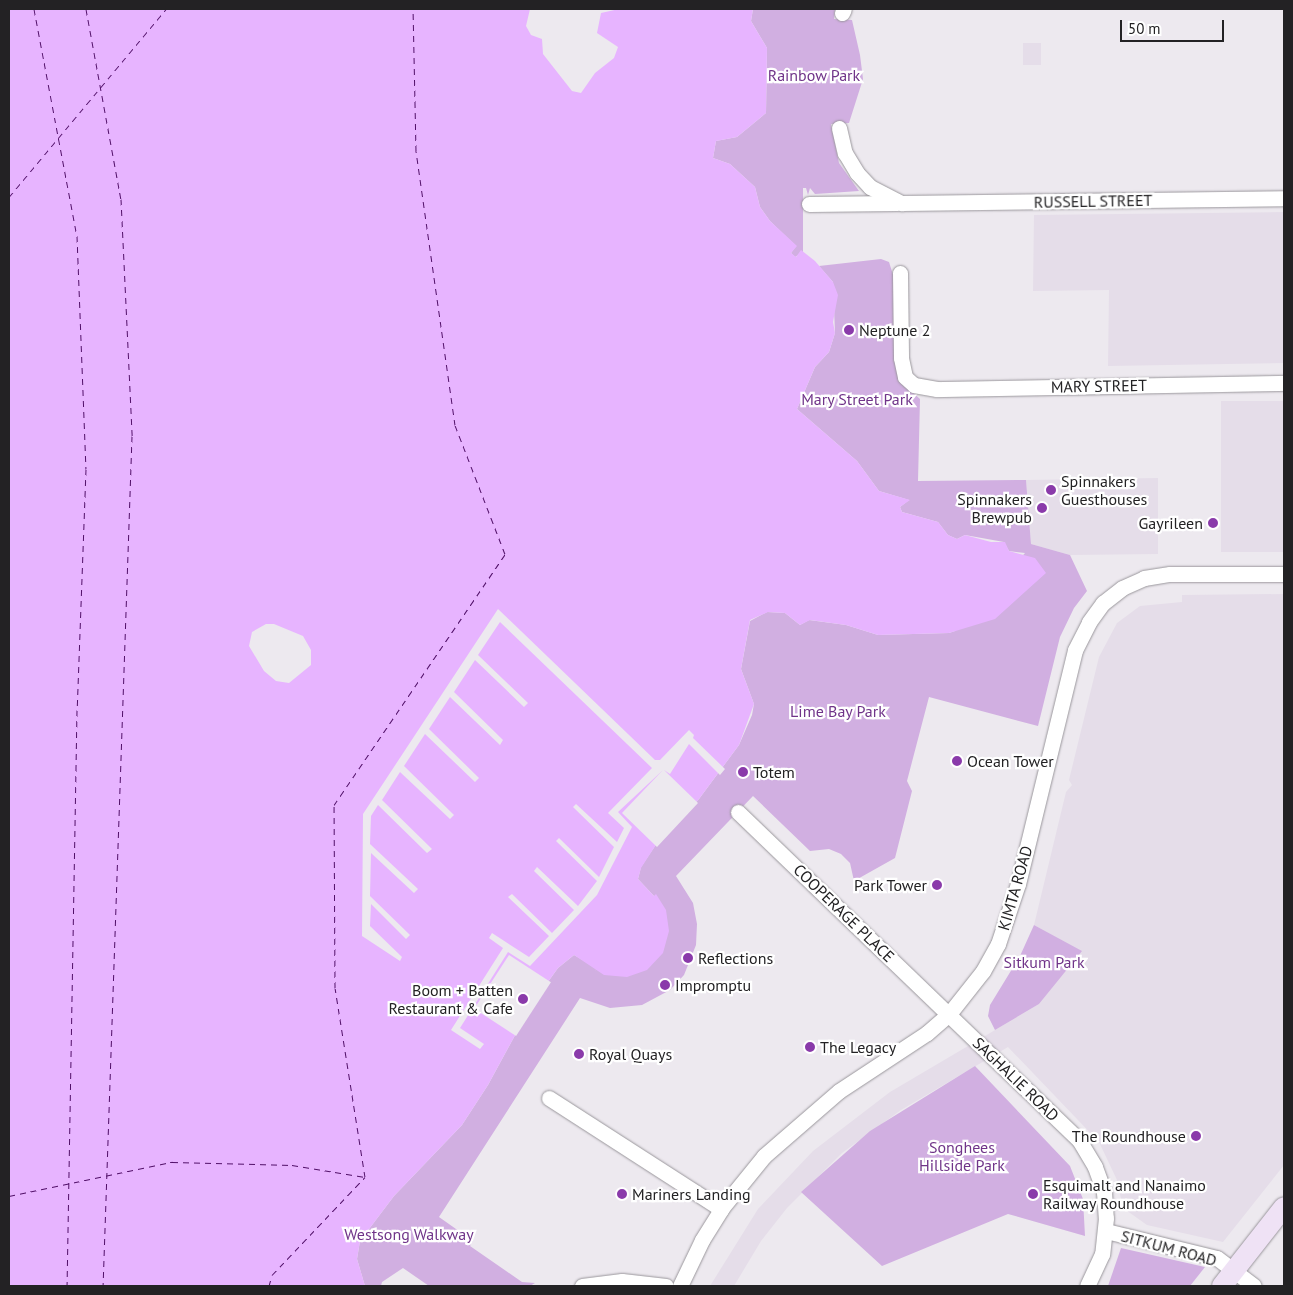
<!DOCTYPE html>
<html>
<head>
<meta charset="utf-8">
<style>
	body { margin:0 }
	#map { position:relative; width:1293px; height:1295px; overflow:hidden; background:#ede9ef; font-family:"PT Sans",sans-serif }
	div>[style] { position:absolute }
	[style*='--x'] { left:calc(var(--x)*1px); top:calc(var(--y)*1px); width:calc(var(--w)*1px); rotate:calc(var(--a)*1deg) }
	.built>* { inset:0; background:#e5dde9; transform-origin:0 0 }
	.green>* { inset:0; background:#d1afe1 }
	.water>* { inset:0; background:#e7b4ff }
	.pier>* { inset:0; background:#ede9ef; transform-origin:0 0 }
	.ferry>* { height:1px; margin-top:-0.5px; transform-origin:0; background:repeating-linear-gradient(90deg,#500f67 0 6px,transparent 0 11px) }
	.roads { filter:drop-shadow(0 0 1px #9a979c) drop-shadow(0 0 1px #9a979c) }
	.street>* { height:15px; margin:-7.5px; padding:0 7.5px; transform-origin:7.5px; border-radius:7.5px; background:#fff }
	.secondary>* { height:20px; margin:-10px; padding:0 10px; transform-origin:10px; border-radius:10px; background:#efe2f5 }
	.dots>* { width:14px; height:14px; translate:-50% -50%; box-sizing:border-box; border:2px solid #fff; border-radius:50% }
	span { translate:-50% -50%; white-space:nowrap; text-align:center; line-height:1.15; -webkit-text-stroke:4.5px #fff; paint-order:stroke }
	.park-label { font-size:16px; color:#703489 }
	.street-label { font-size:16px; color:#232224 }
	.poi-label { font-size:16px; color:#232224 }
	.left { translate:0 -50%; text-align:left }
	.right { translate:-100% -50%; text-align:right }
	.frame { position:absolute; inset:0; border:10px solid #232224; pointer-events:none }
	.scale { position:absolute; left:1120px; top:20px; width:104px; height:22px; box-sizing:border-box; border:2px solid #232224; border-top:0; padding-left:6px; font-size:15px; line-height:18px; white-space:nowrap; color:#232224; -webkit-text-stroke:4px #fff; paint-order:stroke }
</style>
</head>
<body>
<div id="map">
	<div class="built">
		<div style="left:1023px;top:43px;width:18px;height:22px"></div>
		<div style="clip-path:polygon(1284px 212px,1284px 363px,1108px 366px,1109px 290px,1033px 291px,1034px 215px)"></div>
		<div style="left:1284px;top:401px;width:151px;height:63px;rotate:90deg"></div>
		<div style="clip-path:polygon(1158px 478px,1158px 554px,1070px 555px,1031px 544px,1026px 480px)"></div>
		<div style="clip-path:polygon(1284px 594px,1284px 1165px,1223px 1242px,1147px 1225px,1123px 1208px,1117px 1180px,1099px 1142px,1008px 1047px,901px 1110px,842px 1153px,787px 1208px,761px 1241px,734px 1286px,710px 1286px,758px 1209px,813px 1151px,890px 1092px,1039px 1004px,1081px 951px,1034px 925px,1066px 792px,1072px 785px,1069px 780px,1099px 657px,1117px 623px,1140px 606px,1182px 602px,1182px 595px)"></div>
	</div>
	<div class="green">
		<div style="clip-path:polygon(753px 9px,835px 9px,834px 19px,852px 20px,860px 55px,863px 79px,849px 123px,831px 124px,839px 163px,859px 191px,815px 194px,810px 188px,808px 195px,806px 188px,803px 188px,803px 252px,795px 257px,791px 253px,796px 246px,770px 221px,760px 207px,755px 187px,730px 164px,713px 158px,716px 141px,737px 137px,766px 113px,767px 48px,751px 21px)"></div>
		<div style="clip-path:polygon(881px 259px,889px 262px,895px 281px,910px 390px,920px 399px,918px 481px,1026px 480px,1031px 544px,1070px 555px,1087px 591px,1074px 608px,1060px 637px,1038px 726px,929px 697px,907px 781px,912px 791px,895px 858px,854px 881px,850px 863px,841px 854px,829px 849px,810px 851px,753px 796px,676px 876px,693px 903px,697px 924px,696px 945px,684px 975px,670px 990px,642px 1005px,610px 1008px,580px 998px,439px 1217px,473px 1241px,470px 1246px,522px 1282px,535px 1283px,530px 1286px,429px 1286px,403px 1268px,382px 1282px,381px 1286px,365px 1286px,357px 1259px,360px 1241px,394px 1196px,462px 1125px,488px 1085px,532px 1004px,558px 968px,574px 955px,597px 968px,595px 971px,654px 896px,638px 879px,641px 867px,661px 837px,699px 799px,739px 745px,752px 715px,754px 704px,741px 669px,750px 621px,767px 612px,785px 613px,800px 625px,809px 620px,846px 625px,878px 635px,949px 633px,955px 631px,1025px 553px,1009px 551px,1004px 542px,965px 535px,957px 539px,948px 535px,938px 522px,902px 512px,900px 507px,909px 500px,879px 491px,857px 461px,797px 409px,815px 367px,829px 352px,835px 333px,833px 282px,819px 266px)"></div>
		<div style="clip-path:polygon(1034px 925px,1082px 951px,1039px 1004px,995px 1030px,988px 1016px,990px 1005px,1020px 956px)"></div>
		<div style="clip-path:polygon(975px 1066px,1070px 1166px,1083px 1199px,1085px 1236px,1008px 1214px,882px 1266px,801px 1192px,870px 1131px)"></div>
		<div style="clip-path:polygon(1121px 1248px,1205px 1267px,1190px 1286px,1108px 1286px)"></div>
	</div>
	<div class="water">
		<div style="clip-path:polygon(evenodd,9px 9px,530px 9px,526px 26px,531px 35px,542px 39px,543px 54px,572px 91px,581px 93px,595px 73px,614px 58px,618px 47px,597px 33px,601px 13px,619px 9px,753px 9px,751px 21px,767px 48px,766px 113px,737px 137px,716px 141px,713px 158px,730px 164px,755px 187px,760px 207px,770px 221px,797px 246px,791px 253px,796px 257px,801px 250px,815px 261px,833px 282px,838px 295px,833px 322px,835px 333px,829px 352px,815px 367px,797px 409px,857px 461px,879px 491px,910px 500px,900px 507px,902px 512px,938px 522px,948px 535px,957px 539px,965px 535px,991px 542px,1005px 542px,1009px 551px,1035px 558px,1046px 573px,995px 619px,949px 633px,878px 635px,846px 625px,810px 620px,800px 625px,785px 613px,768px 612px,750px 620px,741px 669px,754px 704px,739px 745px,699px 799px,661px 837px,641px 868px,638px 879px,654px 896px,656px 894px,666px 910px,669px 931px,663px 953px,647px 970px,627px 977px,604px 975px,574px 955px,558px 968px,532px 1004px,488px 1085px,462px 1125px,394px 1196px,360px 1241px,357px 1259px,365px 1286px,9px 1286px,9px 9px,266px 624px,274px 624px,303px 636px,311px 650px,311px 665px,289px 683px,276px 681px,264px 671px,249px 646px,252px 632px,266px 624px)"></div>
	</div>
	<div class="pier">
		<div style="clip-path:polygon(498px 609px,655px 760px,660px 760px,689px 730px,694px 735px,693px 738px,725px 769px,720px 775px,689px 744px,670px 774px,664px 770px,698px 803px,657px 847px,622px 813px,663px 770px,618px 812px,632px 827px,597px 895px,530px 966px,508px 952px,460px 1028px,484px 1044px,480px 1049px,451px 1030px,503px 948px,489px 938px,492px 933px,529px 957px,549px 936px,508px 897px,512px 894px,552px 933px,574px 910px,534px 871px,537px 867px,578px 906px,597px 881px,556px 841px,559px 838px,599px 877px,614px 847px,573px 807px,576px 804px,617px 842px,624px 828px,608px 813px,652px 768px,500px 622px,478px 655px,528px 703px,524px 707px,475px 660px,454px 692px,503px 740px,500px 745px,450px 697px,429px 729px,479px 778px,475px 782px,425px 734px,404px 766px,454px 815px,450px 819px,400px 772px,382px 800px,432px 849px,427px 853px,378px 805px,371px 816px,370px 844px,418px 889px,414px 893px,371px 853px,370px 896px,410px 935px,406px 939px,371px 904px,370px 926px,402px 957px,400px 961px,362px 936px,363px 814px)"></div>
		<div style="left:509px;top:955px;width:50px;height:64px;rotate:33deg"></div>
	</div>
	<div class="ferry">
		<div style="--x:34;--y:9;--w:231;--a:79.3"></div>
		<div style="--x:77;--y:236;--w:233;--a:87.8"></div>
		<div style="--x:86;--y:469;--w:241;--a:92.1"></div>
		<div style="--x:77;--y:710;--w:576;--a:90.99"></div>
		<div style="--x:86;--y:9;--w:193;--a:79.6"></div>
		<div style="--x:121;--y:199;--w:237;--a:87.3"></div>
		<div style="--x:132;--y:436;--w:850;--a:91.95"></div>
		<div style="--x:9;--y:197;--w:245;--a:-50.1"></div>
		<div style="--x:365;--y:1177;--w:191;--a:-99"></div>
		<div style="--x:335;--y:988;--w:183;--a:-90.3"></div>
		<div style="--x:334;--y:805;--w:304;--a:-55.7"></div>
		<div style="--x:505;--y:554;--w:138;--a:-111.2"></div>
		<div style="--x:455;--y:425;--w:277;--a:-98.1"></div>
		<div style="--x:416;--y:151;--w:142;--a:-91.2"></div>
		<div style="--x:9;--y:1196;--w:167;--a:-11.8"></div>
		<div style="--x:172;--y:1162;--w:120;--a:1.4"></div>
		<div style="--x:292;--y:1165;--w:74;--a:9.3"></div>
		<div style="--x:269;--y:1286;--w:11;--a:-75"></div>
		<div style="--x:272;--y:1275;--w:135;--a:-46.5"></div>
	</div>
	<div class="roads">
		<div class="street">
			<div style="--x:842;--y:13;--w:4;--a:-63"></div>
			<div style="--x:839;--y:128;--w:26;--a:77"></div>
			<div style="--x:845;--y:153;--w:23;--a:59"></div>
			<div style="--x:857;--y:173;--w:19;--a:47"></div>
			<div style="--x:870;--y:187;--w:36;--a:27"></div>
			<div style="--x:902;--y:203;--w:382;--a:-0.7"></div>
			<div style="--x:809;--y:204;--w:88;--a:-0.7"></div>
			<div style="--x:900;--y:273;--w:85;--a:89.3"></div>
			<div style="--x:901;--y:358;--w:19;--a:78"></div>
			<div style="--x:905;--y:377;--w:12;--a:42"></div>
			<div style="--x:914;--y:385;--w:23;--a:10"></div>
			<div style="--x:937;--y:389;--w:347;--a:-1"></div>
			<div style="--x:738;--y:812;--w:473;--a:43.9"></div>
			<div style="--x:1079;--y:1140;--w:31;--a:59"></div>
			<div style="--x:1095;--y:1167;--w:27;--a:70"></div>
			<div style="--x:1104;--y:1192;--w:26;--a:86"></div>
			<div style="--x:1106;--y:1218;--w:36;--a:96"></div>
			<div style="--x:1102;--y:1254;--w:35;--a:115"></div>
			<div style="--x:549;--y:1098;--w:205;--a:32.8"></div>
			<div style="--x:1106;--y:1231;--w:114;--a:13.7"></div>
			<div style="--x:1217;--y:1258;--w:46;--a:37.1"></div>
			<div style="--x:582;--y:1286;--w:40;--a:-7.1"></div>
			<div style="--x:622;--y:1281;--w:44;--a:6.5"></div>
			<div style="--x:680;--y:1286;--w:51;--a:-64.4"></div>
			<div style="--x:702;--y:1240;--w:36;--a:-58"></div>
			<div style="--x:721;--y:1209;--w:68;--a:-50.9"></div>
			<div style="--x:764;--y:1156;--w:99;--a:-40.9"></div>
			<div style="--x:839;--y:1091;--w:105;--a:-33.4"></div>
			<div style="--x:927;--y:1033;--w:29;--a:-41"></div>
			<div style="--x:949;--y:1014;--w:55;--a:-51.7"></div>
			<div style="--x:983;--y:971;--w:31;--a:-61"></div>
			<div style="--x:998;--y:944;--w:63;--a:-71.6"></div>
			<div style="--x:1018;--y:884;--w:241;--a:-76.3"></div>
			<div style="--x:1075;--y:650;--w:31;--a:-63"></div>
			<div style="--x:1089;--y:622;--w:24;--a:-54"></div>
			<div style="--x:1103;--y:603;--w:24;--a:-38"></div>
			<div style="--x:1122;--y:588;--w:24;--a:-24"></div>
			<div style="--x:1144;--y:578;--w:26;--a:-9"></div>
			<div style="--x:1170;--y:574;--w:114;--a:0"></div>
		</div>
		<div class="secondary">
			<div style="--x:1222;--y:1286;--w:100;--a:-51.9"></div>
		</div>
	</div>
	<div class="dots">
		<div style="left:849px;top:330px;background:#8a3aaa"></div>
		<div style="left:1051px;top:490px;background:#8a3aaa"></div>
		<div style="left:1042px;top:508px;background:#8a3aaa"></div>
		<div style="left:1213px;top:523px;background:#8a3aaa"></div>
		<div style="left:957px;top:761px;background:#8a3aaa"></div>
		<div style="left:743px;top:772px;background:#8a3aaa"></div>
		<div style="left:937px;top:885px;background:#8a3aaa"></div>
		<div style="left:688px;top:958px;background:#8a3aaa"></div>
		<div style="left:665px;top:985px;background:#8a3aaa"></div>
		<div style="left:523px;top:999px;background:#8a3aaa"></div>
		<div style="left:810px;top:1047px;background:#8a3aaa"></div>
		<div style="left:579px;top:1054px;background:#8a3aaa"></div>
		<div style="left:1196px;top:1136px;background:#8a3aaa"></div>
		<div style="left:622px;top:1194px;background:#8a3aaa"></div>
		<div style="left:1033px;top:1194px;background:#8a3aaa"></div>
	</div>
	<div class="park-label">
		<span style="left:814px;top:75px">Rainbow Park</span>
		<span style="left:857px;top:399px">Mary Street Park</span>
		<span style="left:838px;top:711px">Lime Bay Park</span>
		<span style="left:1044px;top:962px">Sitkum Park</span>
		<span style="left:962px;top:1156px">Songhees<br>Hillside Park</span>
		<span style="left:409px;top:1234px">Westsong Walkway</span>
	</div>
	<div class="street-label">
		<span style="left:1093px;top:201px;rotate:-1deg">RUSSELL STREET</span>
		<span style="left:1099px;top:386px;rotate:-1deg">MARY STREET</span>
		<span style="left:1015px;top:888px;rotate:-74deg">KIMTA ROAD</span>
		<span style="left:844px;top:913px;rotate:44deg">COOPERAGE PLACE</span>
		<span style="left:1016px;top:1079px;rotate:44deg">SAGHALIE ROAD</span>
		<span style="left:1169px;top:1248px;rotate:15deg">SITKUM ROAD</span>
	</div>
	<div class="poi-label">
		<span class="left" style="left:859px;top:330px">Neptune 2</span>
		<span class="left" style="left:1061px;top:490px">Spinnakers<br>Guesthouses</span>
		<span class="right" style="left:1032px;top:508px">Spinnakers<br>Brewpub</span>
		<span class="right" style="left:1203px;top:523px">Gayrileen</span>
		<span class="left" style="left:967px;top:761px">Ocean Tower</span>
		<span class="left" style="left:753px;top:772px">Totem</span>
		<span class="right" style="left:927px;top:885px">Park Tower</span>
		<span class="left" style="left:698px;top:958px">Reflections</span>
		<span class="left" style="left:675px;top:985px">Impromptu</span>
		<span class="right" style="left:513px;top:999px">Boom + Batten<br>Restaurant &amp; Cafe</span>
		<span class="left" style="left:820px;top:1047px">The Legacy</span>
		<span class="left" style="left:589px;top:1054px">Royal Quays</span>
		<span class="right" style="left:1186px;top:1136px">The Roundhouse</span>
		<span class="left" style="left:1043px;top:1194px">Esquimalt and Nanaimo<br>Railway Roundhouse</span>
		<span class="left" style="left:632px;top:1194px">Mariners Landing</span>
	</div>
	<div class="frame"></div>
	<div class="scale">50 m</div>
</div>
</body>
</html>
